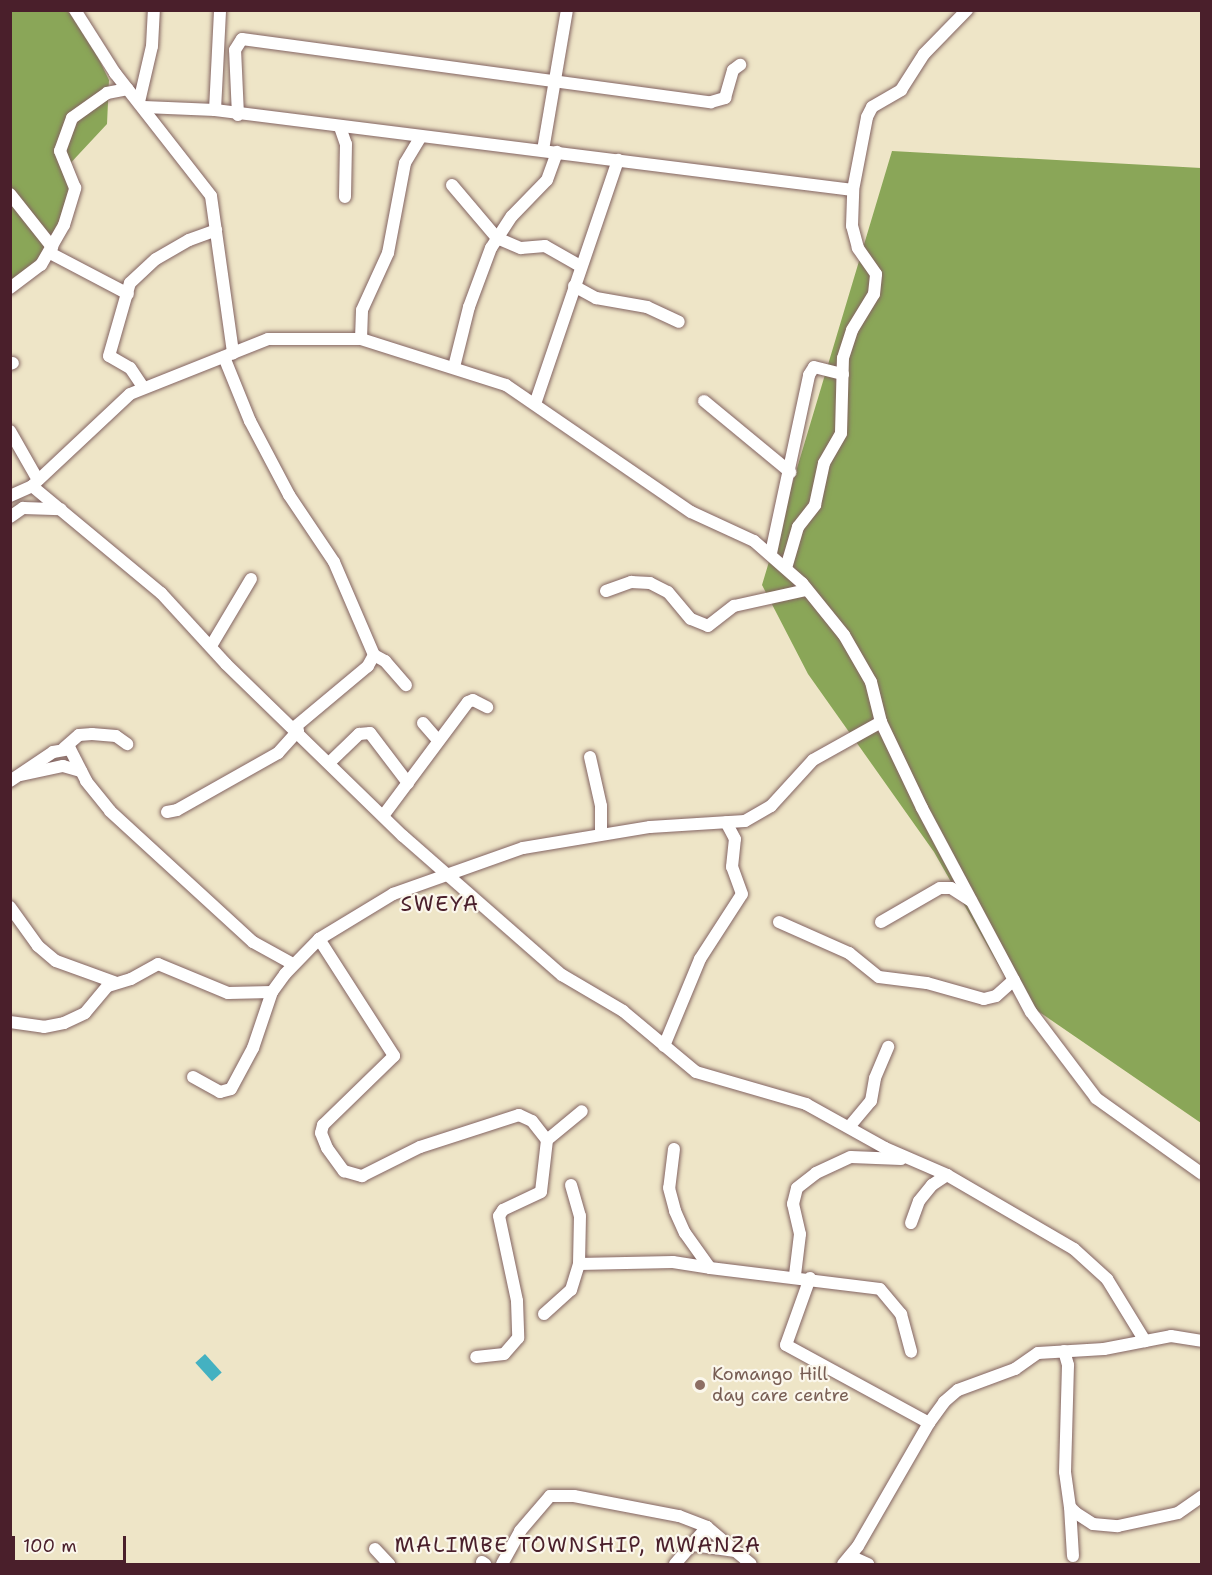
<!DOCTYPE html>
<html>
<head>
<meta charset="utf-8">
<style>
	body { margin:0 }
	#map { position:relative; width:1212px; height:1575px; overflow:hidden; background:#eee5c7; font-family:"Shantell Sans",sans-serif }
	div>[style] { position:absolute }
	[style*='--x'] { left:calc(var(--x)*1px); top:calc(var(--y)*1px); width:calc(var(--w)*1px); rotate:calc(var(--a)*1deg) }
	.forest>* { inset:0; background:#8aa658 }
	.water>* { inset:0; background:#44b1c1; transform-origin:0 0 }
	.roads { filter:drop-shadow(0 0 2px #836462) drop-shadow(0 0 2px #836462) }
	.minor>* { height:12px; margin:-6px; padding:0 6px; transform-origin:6px; border-radius:6px; background:#fff }
	.dots>* { width:16px; height:16px; translate:-50% -50%; box-sizing:border-box; border:3px solid #fbf7ec; border-radius:50% }
	span { translate:-50% -50%; white-space:nowrap; text-align:center; line-height:1.15; -webkit-text-stroke:4.5px #fbf7ec; paint-order:stroke }
	.education-label { font-size:18px; color:#785e54 }
	.left { translate:0 -50%; text-align:left }
	.quarter-label { font-size:21px; color:#4a1f2b; letter-spacing:1.5px }
	.frame { position:absolute; inset:0; border:12px solid #4a1f2b; pointer-events:none }
	.scale { position:absolute; left:12px; top:1536px; width:114px; height:27px; box-sizing:border-box; border:3px solid #4a1f2b; border-top:0; padding-left:8px; font-size:18px; line-height:21px; white-space:nowrap; color:#4a1f2b; -webkit-text-stroke:4px #fbf7ec; paint-order:stroke }
</style>
</head>
<body>
<div id="map">
	<div class="forest">
		<div style="clip-path:polygon(11px 11px,66px 11px,79px 18px,109px 80px,107px 124px,65px 169px,72px 190px,47px 254px,11px 282px)"></div>
		<div style="clip-path:polygon(892px 151px,1201px 168px,1201px 1123px,1016px 996px,934px 852px,808px 674px,762px 585px)"></div>
	</div>
	<div class="water">
		<div style="left:205px;top:1354px;width:25px;height:13px;rotate:48deg"></div>
	</div>
	<div class="roads">
		<div class="minor">
			<div style="--x:75;--y:10;--w:75;--a:57.6"></div>
			<div style="--x:115;--y:73;--w:156;--a:52"></div>
			<div style="--x:211;--y:196;--w:159;--a:82"></div>
			<div style="--x:139;--y:102;--w:57;--a:-76.9"></div>
			<div style="--x:152;--y:46;--w:36;--a:-87"></div>
			<div style="--x:144;--y:107;--w:71;--a:2.4"></div>
			<div style="--x:215;--y:110;--w:643;--a:7.15"></div>
			<div style="--x:215;--y:110;--w:100;--a:-87.1"></div>
			<div style="--x:238;--y:115;--w:65;--a:-92.6"></div>
			<div style="--x:235;--y:50;--w:13;--a:-58"></div>
			<div style="--x:242;--y:39;--w:473;--a:7.7"></div>
			<div style="--x:711;--y:102;--w:15;--a:-16"></div>
			<div style="--x:725;--y:98;--w:29;--a:-74"></div>
			<div style="--x:733;--y:70;--w:9;--a:-36"></div>
			<div style="--x:340;--y:127;--w:18;--a:71"></div>
			<div style="--x:346;--y:144;--w:53;--a:91.1"></div>
			<div style="--x:543;--y:150;--w:142;--a:-80.3"></div>
			<div style="--x:452;--y:185;--w:70;--a:49.7"></div>
			<div style="--x:497;--y:238;--w:26;--a:23"></div>
			<div style="--x:521;--y:248;--w:24;--a:-5"></div>
			<div style="--x:545;--y:246;--w:40;--a:29.7"></div>
			<div style="--x:10;--y:194;--w:68;--a:51.6"></div>
			<div style="--x:50;--y:253;--w:88;--a:27.7"></div>
			<div style="--x:574;--y:286;--w:25;--a:29"></div>
			<div style="--x:596;--y:298;--w:52;--a:10"></div>
			<div style="--x:647;--y:307;--w:35;--a:25"></div>
			<div style="--x:10;--y:288;--w:39;--a:-37"></div>
			<div style="--x:41;--y:265;--w:46;--a:-60.1"></div>
			<div style="--x:64;--y:225;--w:39;--a:-73"></div>
			<div style="--x:75;--y:188;--w:40;--a:-112"></div>
			<div style="--x:60;--y:151;--w:35;--a:-70"></div>
			<div style="--x:72;--y:118;--w:43;--a:-35.5"></div>
			<div style="--x:107;--y:93;--w:21;--a:-11"></div>
			<div style="--x:361;--y:339;--w:29;--a:-88"></div>
			<div style="--x:362;--y:310;--w:63;--a:-65.5"></div>
			<div style="--x:388;--y:253;--w:92;--a:-79.3"></div>
			<div style="--x:405;--y:163;--w:31;--a:-59"></div>
			<div style="--x:224;--y:357;--w:69;--a:67.9"></div>
			<div style="--x:250;--y:421;--w:84;--a:62.2"></div>
			<div style="--x:289;--y:495;--w:81;--a:56.1"></div>
			<div style="--x:334;--y:562;--w:101;--a:66.7"></div>
			<div style="--x:374;--y:655;--w:13;--a:119"></div>
			<div style="--x:368;--y:666;--w:95;--a:140.1"></div>
			<div style="--x:10;--y:364;--w:3;--a:-18"></div>
			<div style="--x:454;--y:367;--w:62;--a:-76"></div>
			<div style="--x:469;--y:307;--w:63;--a:-69.6"></div>
			<div style="--x:491;--y:248;--w:38;--a:-57"></div>
			<div style="--x:512;--y:216;--w:50;--a:-45.8"></div>
			<div style="--x:547;--y:180;--w:30;--a:-70"></div>
			<div style="--x:143;--y:387;--w:23;--a:-124"></div>
			<div style="--x:130;--y:368;--w:24;--a:-150"></div>
			<div style="--x:109;--y:356;--w:76;--a:-74"></div>
			<div style="--x:130;--y:283;--w:35;--a:-43"></div>
			<div style="--x:156;--y:259;--w:38;--a:-30"></div>
			<div style="--x:189;--y:240;--w:29;--a:-20"></div>
			<div style="--x:704;--y:401;--w:112;--a:39.5"></div>
			<div style="--x:535;--y:404;--w:258;--a:-71.2"></div>
			<div style="--x:10;--y:431;--w:56;--a:60.3"></div>
			<div style="--x:32;--y:486;--w:168;--a:39.7"></div>
			<div style="--x:161;--y:593;--w:96;--a:47.5"></div>
			<div style="--x:226;--y:664;--w:247;--a:44.2"></div>
			<div style="--x:403;--y:836;--w:211;--a:41.2"></div>
			<div style="--x:562;--y:975;--w:71;--a:30.5"></div>
			<div style="--x:623;--y:1011;--w:95;--a:39.9"></div>
			<div style="--x:696;--y:1072;--w:115;--a:16.2"></div>
			<div style="--x:806;--y:1104;--w:90;--a:29.1"></div>
			<div style="--x:885;--y:1148;--w:68;--a:23.5"></div>
			<div style="--x:947;--y:1175;--w:147;--a:30.2"></div>
			<div style="--x:1074;--y:1249;--w:45;--a:42.3"></div>
			<div style="--x:1107;--y:1279;--w:73;--a:58.5"></div>
			<div style="--x:10;--y:496;--w:24;--a:-24"></div>
			<div style="--x:32;--y:486;--w:134;--a:-43.2"></div>
			<div style="--x:130;--y:394;--w:149;--a:-21.7"></div>
			<div style="--x:268;--y:339;--w:93;--a:0"></div>
			<div style="--x:361;--y:339;--w:152;--a:17.6"></div>
			<div style="--x:506;--y:385;--w:224;--a:34.5"></div>
			<div style="--x:691;--y:512;--w:69;--a:24.7"></div>
			<div style="--x:754;--y:541;--w:64;--a:41.2"></div>
			<div style="--x:802;--y:583;--w:67;--a:51.1"></div>
			<div style="--x:844;--y:635;--w:54;--a:60.1"></div>
			<div style="--x:871;--y:682;--w:41;--a:76"></div>
			<div style="--x:881;--y:722;--w:95;--a:64.5"></div>
			<div style="--x:922;--y:808;--w:231;--a:61.9"></div>
			<div style="--x:1031;--y:1012;--w:108;--a:52.9"></div>
			<div style="--x:1096;--y:1098;--w:130;--a:35.6"></div>
			<div style="--x:10;--y:517;--w:16;--a:-35"></div>
			<div style="--x:23;--y:508;--w:38;--a:2"></div>
			<div style="--x:771;--y:553;--w:182;--a:-77.9"></div>
			<div style="--x:809;--y:375;--w:9;--a:-58"></div>
			<div style="--x:814;--y:367;--w:30;--a:14"></div>
			<div style="--x:786;--y:568;--w:43;--a:-73.7"></div>
			<div style="--x:798;--y:527;--w:28;--a:-52"></div>
			<div style="--x:815;--y:505;--w:43;--a:-77.9"></div>
			<div style="--x:824;--y:463;--w:34;--a:-60"></div>
			<div style="--x:841;--y:433;--w:75;--a:-88.5"></div>
			<div style="--x:843;--y:358;--w:29;--a:-72"></div>
			<div style="--x:852;--y:330;--w:42;--a:-58.6"></div>
			<div style="--x:874;--y:294;--w:20;--a:-84"></div>
			<div style="--x:876;--y:274;--w:32;--a:-125"></div>
			<div style="--x:858;--y:248;--w:23;--a:-105"></div>
			<div style="--x:852;--y:226;--w:36;--a:-88"></div>
			<div style="--x:853;--y:190;--w:74;--a:-79.1"></div>
			<div style="--x:867;--y:117;--w:11;--a:-63"></div>
			<div style="--x:872;--y:107;--w:34;--a:-30"></div>
			<div style="--x:901;--y:90;--w:43;--a:-57.4"></div>
			<div style="--x:924;--y:54;--w:62;--a:-45.7"></div>
			<div style="--x:606;--y:591;--w:27;--a:-20"></div>
			<div style="--x:631;--y:582;--w:19;--a:3"></div>
			<div style="--x:650;--y:583;--w:20;--a:27"></div>
			<div style="--x:668;--y:592;--w:35;--a:50"></div>
			<div style="--x:691;--y:619;--w:18;--a:22"></div>
			<div style="--x:708;--y:626;--w:33;--a:-38"></div>
			<div style="--x:734;--y:606;--w:74;--a:-12.5"></div>
			<div style="--x:211;--y:646;--w:78;--a:-59.2"></div>
			<div style="--x:374;--y:655;--w:13;--a:29"></div>
			<div style="--x:385;--y:661;--w:32;--a:49"></div>
			<div style="--x:423;--y:723;--w:23;--a:49"></div>
			<div style="--x:64;--y:748;--w:20;--a:-41"></div>
			<div style="--x:79;--y:735;--w:13;--a:-4"></div>
			<div style="--x:92;--y:734;--w:24;--a:5"></div>
			<div style="--x:116;--y:736;--w:14;--a:36"></div>
			<div style="--x:590;--y:757;--w:50;--a:77.3"></div>
			<div style="--x:601;--y:806;--w:28;--a:90"></div>
			<div style="--x:329;--y:763;--w:42;--a:-44"></div>
			<div style="--x:359;--y:734;--w:11;--a:-5"></div>
			<div style="--x:370;--y:733;--w:63;--a:52.8"></div>
			<div style="--x:21;--y:775;--w:43;--a:-12.1"></div>
			<div style="--x:63;--y:766;--w:19;--a:16"></div>
			<div style="--x:10;--y:781;--w:52;--a:-34"></div>
			<div style="--x:53;--y:752;--w:17;--a:-10"></div>
			<div style="--x:70;--y:749;--w:36;--a:63"></div>
			<div style="--x:86;--y:781;--w:38;--a:51"></div>
			<div style="--x:110;--y:811;--w:194;--a:42.5"></div>
			<div style="--x:253;--y:942;--w:46;--a:28.8"></div>
			<div style="--x:167;--y:812;--w:10;--a:-11"></div>
			<div style="--x:177;--y:810;--w:116;--a:-29.4"></div>
			<div style="--x:278;--y:753;--w:30;--a:-48"></div>
			<div style="--x:383;--y:816;--w:142;--a:-53.3"></div>
			<div style="--x:468;--y:702;--w:5;--a:-22"></div>
			<div style="--x:473;--y:700;--w:16;--a:27"></div>
			<div style="--x:10;--y:907;--w:48;--a:54.3"></div>
			<div style="--x:38;--y:946;--w:23;--a:40"></div>
			<div style="--x:56;--y:961;--w:62;--a:19.9"></div>
			<div style="--x:779;--y:922;--w:77;--a:23.9"></div>
			<div style="--x:849;--y:953;--w:38;--a:39"></div>
			<div style="--x:879;--y:977;--w:48;--a:7.1"></div>
			<div style="--x:927;--y:983;--w:59;--a:15.7"></div>
			<div style="--x:984;--y:999;--w:12;--a:-14"></div>
			<div style="--x:996;--y:996;--w:24;--a:-42"></div>
			<div style="--x:881;--y:922;--w:68;--a:-30"></div>
			<div style="--x:940;--y:888;--w:11;--a:0"></div>
			<div style="--x:951;--y:888;--w:24;--a:33"></div>
			<div style="--x:319;--y:939;--w:139;--a:57.3"></div>
			<div style="--x:394;--y:1056;--w:99;--a:135.8"></div>
			<div style="--x:323;--y:1125;--w:8;--a:104"></div>
			<div style="--x:321;--y:1133;--w:16;--a:68"></div>
			<div style="--x:327;--y:1148;--w:29;--a:54"></div>
			<div style="--x:344;--y:1171;--w:19;--a:16"></div>
			<div style="--x:362;--y:1176;--w:65;--a:-26.6"></div>
			<div style="--x:420;--y:1147;--w:104;--a:-17.9"></div>
			<div style="--x:519;--y:1115;--w:14;--a:25"></div>
			<div style="--x:532;--y:1121;--w:24;--a:52"></div>
			<div style="--x:547;--y:1140;--w:52;--a:96.6"></div>
			<div style="--x:541;--y:1192;--w:42;--a:154.7"></div>
			<div style="--x:503;--y:1210;--w:7;--a:124"></div>
			<div style="--x:499;--y:1216;--w:87;--a:78"></div>
			<div style="--x:517;--y:1301;--w:37;--a:88"></div>
			<div style="--x:518;--y:1338;--w:21;--a:131"></div>
			<div style="--x:504;--y:1354;--w:28;--a:174"></div>
			<div style="--x:10;--y:1022;--w:34;--a:8"></div>
			<div style="--x:44;--y:1027;--w:20;--a:-11"></div>
			<div style="--x:64;--y:1023;--w:23;--a:-25"></div>
			<div style="--x:85;--y:1013;--w:35;--a:-50"></div>
			<div style="--x:108;--y:986;--w:24;--a:-17"></div>
			<div style="--x:131;--y:979;--w:31;--a:-29"></div>
			<div style="--x:158;--y:964;--w:76;--a:22.5"></div>
			<div style="--x:228;--y:993;--w:44;--a:-1.3"></div>
			<div style="--x:664;--y:1046;--w:94;--a:-67.5"></div>
			<div style="--x:700;--y:959;--w:77;--a:-57.1"></div>
			<div style="--x:742;--y:894;--w:29;--a:-110"></div>
			<div style="--x:732;--y:867;--w:28;--a:-84"></div>
			<div style="--x:735;--y:839;--w:19;--a:-118"></div>
			<div style="--x:193;--y:1077;--w:31;--a:29"></div>
			<div style="--x:220;--y:1092;--w:11;--a:-15"></div>
			<div style="--x:231;--y:1089;--w:47;--a:-61.8"></div>
			<div style="--x:253;--y:1048;--w:59;--a:-71.3"></div>
			<div style="--x:272;--y:992;--w:22;--a:-54"></div>
			<div style="--x:285;--y:974;--w:49;--a:-45.8"></div>
			<div style="--x:319;--y:939;--w:87;--a:-31.3"></div>
			<div style="--x:393;--y:894;--w:138;--a:-19.5"></div>
			<div style="--x:523;--y:848;--w:129;--a:-9.4"></div>
			<div style="--x:650;--y:827;--w:95;--a:-3.6"></div>
			<div style="--x:745;--y:821;--w:30;--a:-30"></div>
			<div style="--x:771;--y:806;--w:62;--a:-47.6"></div>
			<div style="--x:813;--y:760;--w:78;--a:-29.2"></div>
			<div style="--x:849;--y:1127;--w:34;--a:-50"></div>
			<div style="--x:871;--y:1101;--w:23;--a:-80"></div>
			<div style="--x:875;--y:1078;--w:34;--a:-67"></div>
			<div style="--x:547;--y:1140;--w:45;--a:-39.6"></div>
			<div style="--x:674;--y:1149;--w:39;--a:97"></div>
			<div style="--x:669;--y:1188;--w:24;--a:75"></div>
			<div style="--x:675;--y:1211;--w:24;--a:66"></div>
			<div style="--x:685;--y:1233;--w:43;--a:54.5"></div>
			<div style="--x:710;--y:1268;--w:171;--a:7"></div>
			<div style="--x:880;--y:1289;--w:33;--a:50"></div>
			<div style="--x:901;--y:1314;--w:39;--a:75"></div>
			<div style="--x:571;--y:1185;--w:32;--a:74"></div>
			<div style="--x:580;--y:1216;--w:48;--a:91.2"></div>
			<div style="--x:911;--y:1223;--w:23;--a:-70"></div>
			<div style="--x:919;--y:1201;--w:21;--a:-51"></div>
			<div style="--x:932;--y:1185;--w:18;--a:-34"></div>
			<div style="--x:795;--y:1275;--w:41;--a:-83"></div>
			<div style="--x:800;--y:1234;--w:31;--a:-103"></div>
			<div style="--x:793;--y:1204;--w:16;--a:-76"></div>
			<div style="--x:797;--y:1188;--w:24;--a:-38"></div>
			<div style="--x:816;--y:1173;--w:38;--a:-25"></div>
			<div style="--x:851;--y:1157;--w:50;--a:2.3"></div>
			<div style="--x:810;--y:1278;--w:71;--a:109.7"></div>
			<div style="--x:786;--y:1345;--w:163;--a:28.6"></div>
			<div style="--x:544;--y:1314;--w:36;--a:-42"></div>
			<div style="--x:571;--y:1290;--w:27;--a:-73"></div>
			<div style="--x:579;--y:1264;--w:94;--a:-1.2"></div>
			<div style="--x:673;--y:1262;--w:37;--a:9"></div>
			<div style="--x:1064;--y:1351;--w:15;--a:74"></div>
			<div style="--x:1068;--y:1365;--w:107;--a:91.6"></div>
			<div style="--x:1065;--y:1472;--w:35;--a:82"></div>
			<div style="--x:1070;--y:1507;--w:8;--a:45"></div>
			<div style="--x:1076;--y:1513;--w:20;--a:33"></div>
			<div style="--x:1093;--y:1524;--w:25;--a:5"></div>
			<div style="--x:1118;--y:1526;--w:61;--a:-12.2"></div>
			<div style="--x:1178;--y:1513;--w:29;--a:-35"></div>
			<div style="--x:1070;--y:1507;--w:49;--a:86.5"></div>
			<div style="--x:693;--y:1545;--w:41;--a:8.3"></div>
			<div style="--x:375;--y:1549;--w:21;--a:47"></div>
			<div style="--x:850;--y:1556;--w:20;--a:24"></div>
			<div style="--x:482;--y:1562;--w:4;--a:34"></div>
			<div style="--x:502;--y:1564;--w:38;--a:-61"></div>
			<div style="--x:520;--y:1531;--w:46;--a:-49.4"></div>
			<div style="--x:550;--y:1496;--w:24;--a:0"></div>
			<div style="--x:574;--y:1496;--w:107;--a:10.8"></div>
			<div style="--x:679;--y:1516;--w:30;--a:21"></div>
			<div style="--x:707;--y:1527;--w:57;--a:40.1"></div>
			<div style="--x:675;--y:1564;--w:49;--a:-49.1"></div>
			<div style="--x:843;--y:1564;--w:23;--a:-50"></div>
			<div style="--x:858;--y:1546;--w:142;--a:-60"></div>
			<div style="--x:929;--y:1423;--w:26;--a:-54"></div>
			<div style="--x:944;--y:1402;--w:18;--a:-41"></div>
			<div style="--x:958;--y:1390;--w:61;--a:-20.2"></div>
			<div style="--x:1015;--y:1369;--w:28;--a:-35"></div>
			<div style="--x:1038;--y:1353;--w:66;--a:-3.5"></div>
			<div style="--x:1104;--y:1349;--w:68;--a:-11"></div>
			<div style="--x:1171;--y:1336;--w:31;--a:9"></div>
		</div>
	</div>
	<div class="dots">
		<div style="left:700px;top:1385px;background:#8d6e63"></div>
	</div>
	<div class="education-label">
		<span class="left" style="left:712px;top:1385px">Komango Hill<br>day care centre</span>
	</div>
	<div class="quarter-label">
		<span style="left:440px;top:904px">SWEYA</span>
		<span style="left:578px;top:1545px">MALIMBE TOWNSHIP, MWANZA</span>
	</div>
	<div class="frame"></div>
	<div class="scale">100 m</div>
</div>
</body>
</html>
